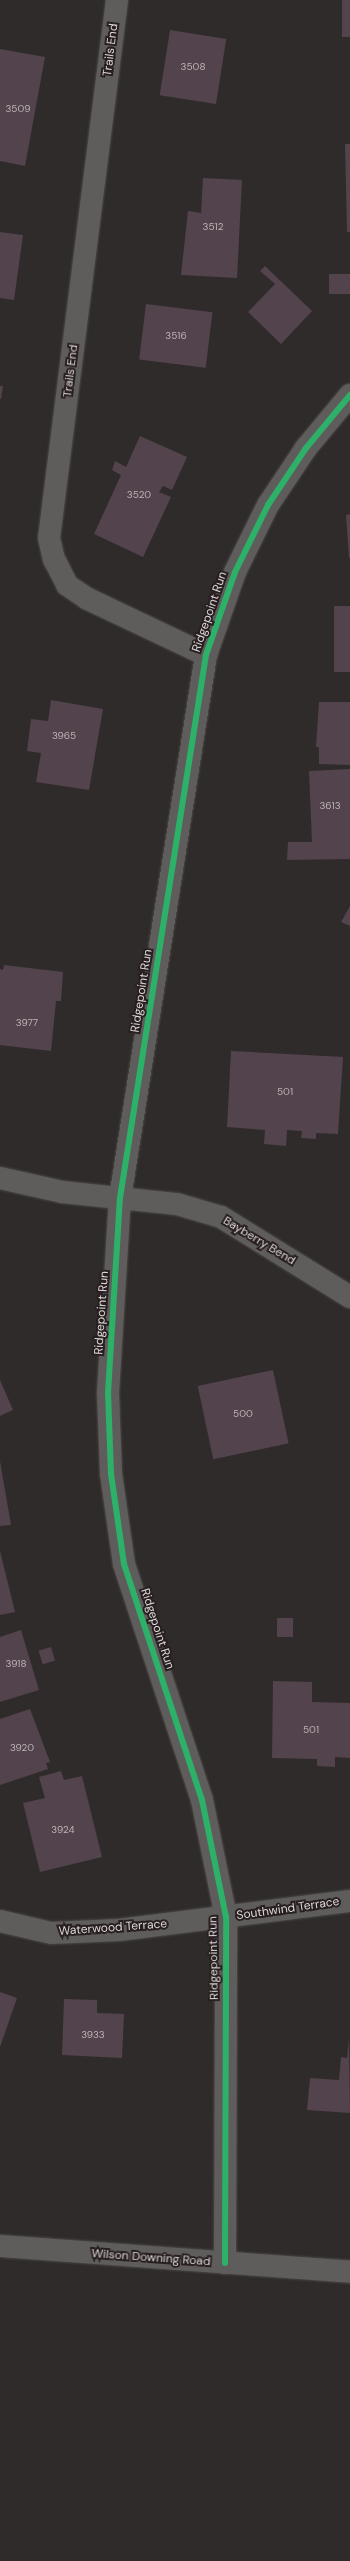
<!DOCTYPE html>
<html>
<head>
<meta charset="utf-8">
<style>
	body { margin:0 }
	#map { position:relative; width:350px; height:2561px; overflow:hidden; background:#302b2b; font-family:"DM Sans",sans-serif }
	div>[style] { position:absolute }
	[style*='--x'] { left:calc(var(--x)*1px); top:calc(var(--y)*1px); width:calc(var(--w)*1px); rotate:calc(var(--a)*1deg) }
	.building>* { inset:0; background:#52434c; transform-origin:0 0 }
	.roads { filter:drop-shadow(0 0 1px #4b4848) drop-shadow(0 0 1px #4b4848) }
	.minor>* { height:22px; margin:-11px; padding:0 11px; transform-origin:11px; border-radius:11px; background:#5f5c5c }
	.tertiary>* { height:22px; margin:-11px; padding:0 11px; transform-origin:11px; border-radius:11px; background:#5f5c5c }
	.cycleway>* { height:6px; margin:-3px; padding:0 3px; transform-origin:3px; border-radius:3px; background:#2db169 }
	span { translate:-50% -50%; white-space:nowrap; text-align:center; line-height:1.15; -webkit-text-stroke:4px #281f20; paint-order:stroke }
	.number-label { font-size:10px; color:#bab3b5 }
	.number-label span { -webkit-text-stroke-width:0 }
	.street-label { font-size:12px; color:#ddd8d8 }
</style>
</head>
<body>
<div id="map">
	<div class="building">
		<div style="left:342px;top:0;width:8px;height:37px"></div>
		<div style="left:170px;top:30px;width:57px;height:66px;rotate:9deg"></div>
		<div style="clip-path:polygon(0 49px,45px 57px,25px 166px,0 161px)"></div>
		<div style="clip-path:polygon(345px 144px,350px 144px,350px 232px,347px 232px)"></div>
		<div style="clip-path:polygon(203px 178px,242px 180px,237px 278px,181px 275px,188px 211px,201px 213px)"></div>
		<div style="clip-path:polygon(0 232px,23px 235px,14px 300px,0 298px)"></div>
		<div style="clip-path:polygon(265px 266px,312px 311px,281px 344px,248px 312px,275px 284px,260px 271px)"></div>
		<div style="left:329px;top:274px;width:21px;height:20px"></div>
		<div style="left:146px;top:304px;width:67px;height:56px;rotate:7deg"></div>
		<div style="clip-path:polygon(0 386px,3px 386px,1px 399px,0 399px)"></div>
		<div style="clip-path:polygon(140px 436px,187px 457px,172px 490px,163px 486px,159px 492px,171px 497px,143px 557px,94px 534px,121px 475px,112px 470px,115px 461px,126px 467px)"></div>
		<div style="clip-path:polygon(350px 514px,350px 558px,349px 558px,346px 515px)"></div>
		<div style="left:334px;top:606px;width:16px;height:66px"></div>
		<div style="clip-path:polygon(51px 700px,103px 709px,89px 790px,36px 782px,41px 753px,27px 751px,31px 719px,48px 721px)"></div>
		<div style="clip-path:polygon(319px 702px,350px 702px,350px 765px,319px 764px,319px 747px,316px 747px)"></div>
		<div style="clip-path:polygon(350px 769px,350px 859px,287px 860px,288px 842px,312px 842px,309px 771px)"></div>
		<div style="clip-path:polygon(350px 906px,350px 926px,341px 922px)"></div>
		<div style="clip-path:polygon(4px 965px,63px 972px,61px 1001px,56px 1001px,51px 1051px,0 1045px,0 969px,3px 970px)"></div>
		<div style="clip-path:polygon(231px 1051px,343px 1057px,338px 1134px,316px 1133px,316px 1139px,301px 1138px,302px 1131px,287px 1130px,286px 1146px,264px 1144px,265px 1130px,227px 1127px)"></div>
		<div style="left:273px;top:1370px;width:75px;height:77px;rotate:78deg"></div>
		<div style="clip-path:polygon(0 1380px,13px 1410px,0 1416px)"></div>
		<div style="clip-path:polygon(0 1461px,11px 1525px,0 1526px)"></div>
		<div style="clip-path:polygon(0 1551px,15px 1612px,0 1615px)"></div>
		<div style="left:277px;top:1618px;width:16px;height:19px"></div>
		<div style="clip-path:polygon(21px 1630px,39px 1690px,0 1702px,0 1637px)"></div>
		<div style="left:51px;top:1647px;width:14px;height:13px;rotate:73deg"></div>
		<div style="clip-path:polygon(273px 1681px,312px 1682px,312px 1702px,350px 1703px,350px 1758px,335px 1757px,335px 1767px,317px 1766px,317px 1759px,272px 1758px)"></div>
		<div style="clip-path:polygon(30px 1709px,50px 1762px,46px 1763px,48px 1769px,0 1785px,0 1719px)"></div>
		<div style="clip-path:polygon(61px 1771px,64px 1780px,82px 1776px,102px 1857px,40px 1872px,23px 1803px,45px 1798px,39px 1777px)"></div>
		<div style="clip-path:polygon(0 1992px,17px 1998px,0 2047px)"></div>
		<div style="clip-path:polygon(64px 1999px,97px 2000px,97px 2013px,124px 2014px,122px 2058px,62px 2055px)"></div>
		<div style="clip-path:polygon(349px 2039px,350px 2113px,307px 2110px,310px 2078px,339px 2080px,341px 2057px,347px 2058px)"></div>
	</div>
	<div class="roads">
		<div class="minor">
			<div style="--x:117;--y:0;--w:542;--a:97.2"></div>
			<div style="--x:49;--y:538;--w:22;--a:77"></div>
			<div style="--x:54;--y:559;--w:29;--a:63"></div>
			<div style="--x:67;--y:585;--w:25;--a:34"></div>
			<div style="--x:88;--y:599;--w:131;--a:25.4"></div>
			<div style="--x:0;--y:1178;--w:64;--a:12.7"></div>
			<div style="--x:62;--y:1192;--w:116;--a:6"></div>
			<div style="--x:177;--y:1204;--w:46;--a:16.5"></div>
			<div style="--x:221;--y:1217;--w:152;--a:31.8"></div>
			<div style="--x:0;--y:1921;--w:52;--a:13.2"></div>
			<div style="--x:51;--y:1933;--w:68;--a:-2.5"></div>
			<div style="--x:119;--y:1930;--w:233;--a:-7.2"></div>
			<div style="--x:225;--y:2263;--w:346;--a:-89.8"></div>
			<div style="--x:226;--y:1917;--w:119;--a:-101.6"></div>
			<div style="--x:202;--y:1800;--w:249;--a:-108.3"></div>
			<div style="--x:124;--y:1564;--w:91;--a:-98.2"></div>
			<div style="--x:111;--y:1474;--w:81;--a:-92.1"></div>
			<div style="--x:108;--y:1393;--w:195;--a:-86.5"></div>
			<div style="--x:120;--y:1198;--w:550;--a:-81"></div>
			<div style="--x:206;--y:655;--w:88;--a:-70.7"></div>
			<div style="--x:235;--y:572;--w:75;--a:-63.8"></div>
			<div style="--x:268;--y:505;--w:69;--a:-56.3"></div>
			<div style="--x:306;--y:448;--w:69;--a:-50.3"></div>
		</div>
		<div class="tertiary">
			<div style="--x:0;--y:2246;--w:351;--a:4.2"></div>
		</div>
	</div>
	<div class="cycleway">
		<div style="--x:225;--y:2263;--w:346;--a:-89.8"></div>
		<div style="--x:226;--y:1917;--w:119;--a:-101.6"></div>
		<div style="--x:202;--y:1800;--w:249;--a:-108.3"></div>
		<div style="--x:124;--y:1564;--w:91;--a:-98.2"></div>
		<div style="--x:111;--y:1474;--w:81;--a:-92.1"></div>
		<div style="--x:108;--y:1393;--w:195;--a:-86.5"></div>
		<div style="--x:120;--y:1198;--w:550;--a:-81"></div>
		<div style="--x:206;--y:655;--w:88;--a:-70.7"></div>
		<div style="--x:235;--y:572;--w:75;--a:-63.8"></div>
		<div style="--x:268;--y:505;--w:69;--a:-56.3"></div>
		<div style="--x:306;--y:448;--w:69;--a:-50.3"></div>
	</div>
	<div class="number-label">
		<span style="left:193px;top:67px">3508</span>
		<span style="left:18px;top:109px">3509</span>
		<span style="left:213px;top:227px">3512</span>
		<span style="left:176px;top:336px">3516</span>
		<span style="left:139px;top:495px">3520</span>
		<span style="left:64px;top:736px">3965</span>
		<span style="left:330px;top:806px">3613</span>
		<span style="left:27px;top:1023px">3977</span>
		<span style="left:285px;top:1092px">501</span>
		<span style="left:243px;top:1414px">500</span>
		<span style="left:16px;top:1664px">3918</span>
		<span style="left:311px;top:1730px">501</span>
		<span style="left:22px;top:1748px">3920</span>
		<span style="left:63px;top:1830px">3924</span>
		<span style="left:93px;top:2035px">3933</span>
	</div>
	<div class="street-label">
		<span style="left:111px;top:50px;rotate:-83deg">Trails End</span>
		<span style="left:71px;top:371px;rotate:-83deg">Trails End</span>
		<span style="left:210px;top:612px;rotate:-71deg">Ridgepoint Run</span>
		<span style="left:142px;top:991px;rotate:-81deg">Ridgepoint Run</span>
		<span style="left:259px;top:1241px;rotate:31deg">Bayberry Bend</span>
		<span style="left:102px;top:1313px;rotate:-86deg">Ridgepoint Run</span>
		<span style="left:157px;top:1629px;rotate:72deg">Ridgepoint Run</span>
		<span style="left:288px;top:1909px;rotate:-8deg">Southwind Terrace</span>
		<span style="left:113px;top:1928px;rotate:-4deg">Waterwood Terrace</span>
		<span style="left:214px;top:1958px;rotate:-91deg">Ridgepoint Run</span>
		<span style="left:151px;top:2258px;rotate:4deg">Wilson Downing Road</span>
	</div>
</div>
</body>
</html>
